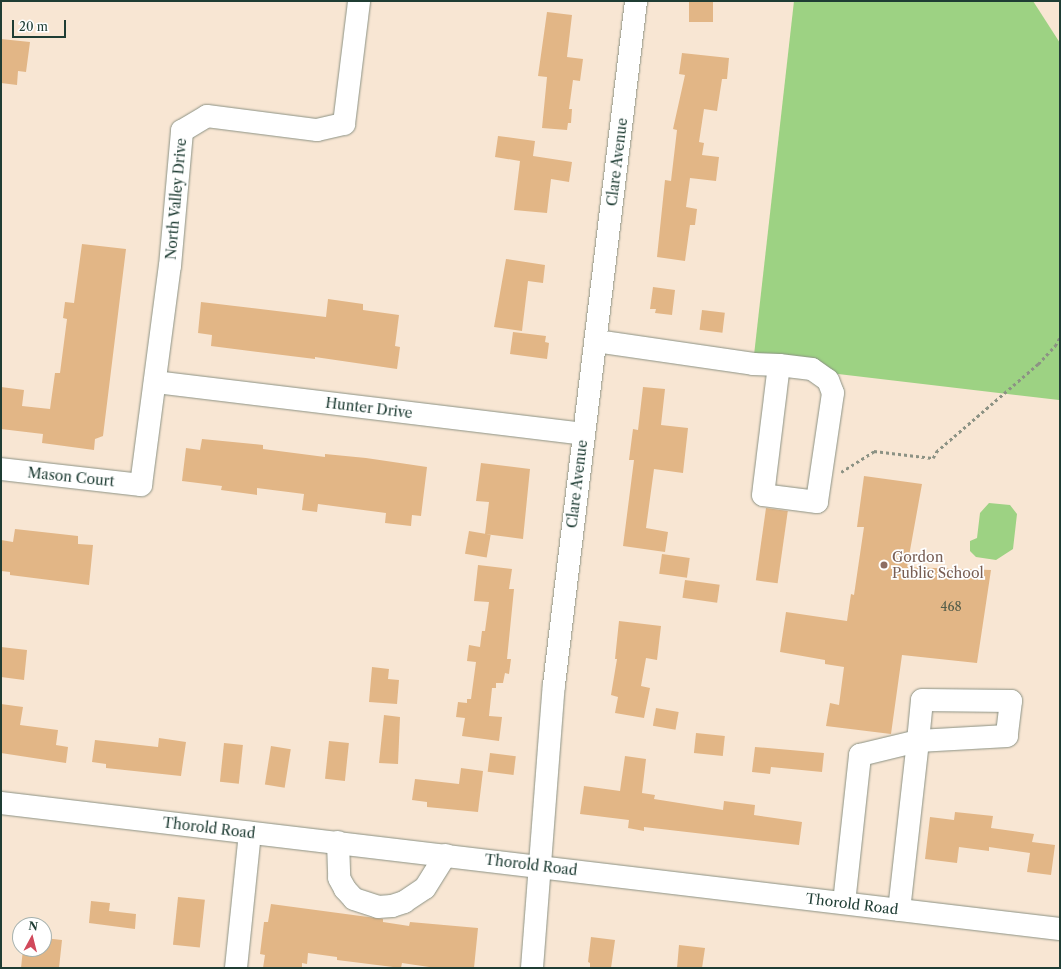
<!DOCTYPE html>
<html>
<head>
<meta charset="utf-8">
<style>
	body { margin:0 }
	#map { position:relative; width:1061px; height:969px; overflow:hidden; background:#f8e6d3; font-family:"Libre Caslon Text",serif }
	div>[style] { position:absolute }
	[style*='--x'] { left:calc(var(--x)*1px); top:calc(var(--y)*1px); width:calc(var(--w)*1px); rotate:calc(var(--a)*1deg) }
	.green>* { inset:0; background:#9dd283 }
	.building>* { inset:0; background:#e2b686; transform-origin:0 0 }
	.path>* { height:2.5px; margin-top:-1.25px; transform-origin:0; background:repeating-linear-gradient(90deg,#8c9284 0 3px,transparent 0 6px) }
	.roads { filter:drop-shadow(0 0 1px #8c9284) drop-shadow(0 0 1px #8c9284) }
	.minor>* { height:22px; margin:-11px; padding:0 11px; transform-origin:11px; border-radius:11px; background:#fff }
	.dots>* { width:11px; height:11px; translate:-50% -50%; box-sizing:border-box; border:2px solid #fff; border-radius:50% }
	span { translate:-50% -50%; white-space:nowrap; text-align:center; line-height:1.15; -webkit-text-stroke:3.5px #fff; paint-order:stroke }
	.number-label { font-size:12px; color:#505b48 }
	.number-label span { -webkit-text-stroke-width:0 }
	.street-label { font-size:14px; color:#1f3d34 }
	.education-label { font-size:14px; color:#785e54 }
	.left { translate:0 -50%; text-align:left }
	.frame { position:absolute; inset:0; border:2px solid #1f3d34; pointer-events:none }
	.north { position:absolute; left:12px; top:917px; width:40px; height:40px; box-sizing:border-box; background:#fff; border:1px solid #a5b1ae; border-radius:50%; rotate:7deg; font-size:11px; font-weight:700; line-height:16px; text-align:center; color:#1f3d34 }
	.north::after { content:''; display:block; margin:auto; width:14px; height:18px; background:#d1495b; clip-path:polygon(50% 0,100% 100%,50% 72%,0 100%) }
	.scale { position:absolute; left:12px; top:20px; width:54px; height:18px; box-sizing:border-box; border:2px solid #1f3d34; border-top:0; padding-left:5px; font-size:12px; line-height:14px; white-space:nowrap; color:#1f3d34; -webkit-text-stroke:3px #fff; paint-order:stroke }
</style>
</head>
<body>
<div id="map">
	<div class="green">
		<div style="clip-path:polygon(794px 1px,1033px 1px,1060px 43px,1059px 400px,753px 364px)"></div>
		<div style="clip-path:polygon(989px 503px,1010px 505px,1017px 514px,1013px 549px,996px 560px,976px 557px,970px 551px,970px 541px,977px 538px,980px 513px)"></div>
	</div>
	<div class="building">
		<div style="left:689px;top:1px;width:24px;height:21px"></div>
		<div style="clip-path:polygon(547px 12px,572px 15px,567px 57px,583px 59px,580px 81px,573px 80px,569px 109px,572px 109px,571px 123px,568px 123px,567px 130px,542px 128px,547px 77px,538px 76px)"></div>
		<div style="clip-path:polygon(1px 39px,30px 42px,26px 72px,18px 71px,17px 85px,1px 83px)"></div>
		<div style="clip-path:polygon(682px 53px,729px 58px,727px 79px,722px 79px,717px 111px,704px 109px,699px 142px,704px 143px,702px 155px,719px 157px,716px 181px,690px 178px,686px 207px,697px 209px,695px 225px,690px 225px,685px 261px,657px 257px,665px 180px,671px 181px,677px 130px,673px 129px,685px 75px,679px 74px)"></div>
		<div style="clip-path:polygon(498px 136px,535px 141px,533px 156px,572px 162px,569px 182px,551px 179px,547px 213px,514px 210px,520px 161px,495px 157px)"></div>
		<div style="clip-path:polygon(82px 244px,126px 249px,103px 436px,95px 439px,94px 450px,42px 443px,43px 434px,1px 429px,1px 387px,24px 390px,22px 406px,50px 409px,55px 373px,60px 373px,67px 319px,63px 318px,65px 302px,74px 303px)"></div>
		<div style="clip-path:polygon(506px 259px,545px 265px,543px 283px,528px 281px,522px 331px,494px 327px)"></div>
		<div style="clip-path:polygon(653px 287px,675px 290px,672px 315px,655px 313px,656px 309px,650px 309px)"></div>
		<div style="clip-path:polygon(328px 299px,363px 304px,363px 310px,399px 315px,395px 346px,400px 347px,397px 369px,315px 357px,315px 359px,211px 346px,212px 335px,198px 333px,201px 302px,326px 317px)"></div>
		<div style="left:702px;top:310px;width:23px;height:20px;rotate:7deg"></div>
		<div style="clip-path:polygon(513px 332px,546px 336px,545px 342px,549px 343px,547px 359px,510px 354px)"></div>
		<div style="clip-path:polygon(643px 387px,665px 389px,661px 425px,688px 428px,683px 473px,654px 469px,646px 528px,668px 532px,665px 552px,623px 546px,634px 460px,629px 460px,633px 429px,638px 430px)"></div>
		<div style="clip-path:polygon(202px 439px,263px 445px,263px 449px,325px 457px,325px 454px,366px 458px,427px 467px,421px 516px,412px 515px,411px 526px,385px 523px,386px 513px,318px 504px,317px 512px,302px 510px,304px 494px,257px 488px,257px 495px,221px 490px,222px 486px,182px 481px,186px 448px,200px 450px)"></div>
		<div style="clip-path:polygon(481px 463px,530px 469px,523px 539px,485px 534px,489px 502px,476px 501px)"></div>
		<div style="clip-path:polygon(864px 476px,922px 484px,907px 567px,991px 570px,977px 663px,902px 655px,891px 734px,826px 726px,830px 703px,839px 705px,844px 667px,825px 664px,825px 660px,780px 652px,786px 612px,847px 621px,851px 594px,854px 595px,864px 527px,857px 527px)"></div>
		<div style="left:766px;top:508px;width:22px;height:73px;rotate:8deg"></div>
		<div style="clip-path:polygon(15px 529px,78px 536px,78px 544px,93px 545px,89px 585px,10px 575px,10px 572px,1px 571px,1px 540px,13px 542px)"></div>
		<div style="left:469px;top:531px;width:22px;height:23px;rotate:10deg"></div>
		<div style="left:662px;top:554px;width:28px;height:20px;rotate:8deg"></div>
		<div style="clip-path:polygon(478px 565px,512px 569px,509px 589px,514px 589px,507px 659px,511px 659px,509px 674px,505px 673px,503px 683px,496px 683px,496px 688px,492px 688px,489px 716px,502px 717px,499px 741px,462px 736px,465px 718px,456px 717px,458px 702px,467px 703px,467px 699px,471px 699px,476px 662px,467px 661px,469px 645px,480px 647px,482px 631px,485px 631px,489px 602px,474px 601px)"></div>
		<div style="left:685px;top:580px;width:35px;height:18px;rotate:8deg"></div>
		<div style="clip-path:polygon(619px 621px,661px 626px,657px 660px,646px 658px,641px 686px,650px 688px,644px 718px,615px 713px,618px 697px,611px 695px,617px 659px,615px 659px)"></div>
		<div style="clip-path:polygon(1px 647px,27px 650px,24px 680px,1px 677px)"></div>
		<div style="clip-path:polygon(372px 667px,389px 669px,388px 679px,399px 680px,397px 704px,369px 702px)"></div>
		<div style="clip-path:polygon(1px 704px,23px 707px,20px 725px,58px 730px,56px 745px,68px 747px,66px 763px,1px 753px)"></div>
		<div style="left:656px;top:708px;width:23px;height:18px;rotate:10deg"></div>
		<div style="clip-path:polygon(384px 715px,400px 717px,398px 764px,379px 763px)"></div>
		<div style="left:696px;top:733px;width:29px;height:20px;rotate:6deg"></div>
		<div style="clip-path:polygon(159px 738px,186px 742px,181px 776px,106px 768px,106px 764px,92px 762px,95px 740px,158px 747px)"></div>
		<div style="left:329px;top:741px;width:20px;height:38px;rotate:6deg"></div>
		<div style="left:224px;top:743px;width:19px;height:39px;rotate:6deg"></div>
		<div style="left:271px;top:746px;width:20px;height:39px;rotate:9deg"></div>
		<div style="clip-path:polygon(755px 747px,824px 753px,822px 772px,771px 767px,770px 774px,752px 772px)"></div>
		<div style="left:490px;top:753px;width:26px;height:19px;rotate:7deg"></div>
		<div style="clip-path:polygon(625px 756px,646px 759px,642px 793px,655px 795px,654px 799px,723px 810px,724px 801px,755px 805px,754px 815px,802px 822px,799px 845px,644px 827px,644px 831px,628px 828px,629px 820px,580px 814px,584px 786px,620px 791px)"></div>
		<div style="clip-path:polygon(461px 768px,483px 771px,478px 812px,427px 807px,427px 802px,412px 800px,415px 779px,459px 784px)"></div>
		<div style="clip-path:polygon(955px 812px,993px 816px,991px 828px,1034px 834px,1032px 842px,1055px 845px,1051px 875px,1027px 872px,1030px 853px,989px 847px,989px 851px,959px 847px,957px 863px,925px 859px,930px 817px,954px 820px)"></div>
		<div style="left:178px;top:897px;width:27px;height:48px;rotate:6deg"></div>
		<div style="clip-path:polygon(91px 901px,110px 903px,109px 911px,136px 914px,135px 929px,89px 923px)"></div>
		<div style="clip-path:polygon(271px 904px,383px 919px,383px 922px,409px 926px,410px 922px,478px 928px,474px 968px,436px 968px,402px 963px,401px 968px,337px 960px,337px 957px,308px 953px,307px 964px,302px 963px,302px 968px,263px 968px,265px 955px,260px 954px,264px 922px,268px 922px)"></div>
		<div style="clip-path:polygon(591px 937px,615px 940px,611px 968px,590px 968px,590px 963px,588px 962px)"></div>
		<div style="clip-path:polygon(44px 938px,62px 940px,59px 968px,21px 968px,23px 949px,44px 949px)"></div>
		<div style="clip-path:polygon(679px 945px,705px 948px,702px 968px,677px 968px)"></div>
	</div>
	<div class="path">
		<div style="--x:841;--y:472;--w:39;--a:-32"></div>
		<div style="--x:874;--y:451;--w:59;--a:6.8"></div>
		<div style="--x:933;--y:458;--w:7;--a:-63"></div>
		<div style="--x:936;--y:452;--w:135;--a:-40.8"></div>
		<div style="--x:1038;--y:364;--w:25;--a:-47"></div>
		<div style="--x:1055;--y:346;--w:10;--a:-61"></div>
	</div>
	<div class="roads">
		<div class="minor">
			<div style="--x:596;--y:341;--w:159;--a:8.3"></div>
			<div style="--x:753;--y:364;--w:26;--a:2"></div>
			<div style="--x:779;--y:365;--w:33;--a:7"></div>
			<div style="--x:812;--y:369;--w:19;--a:35"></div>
			<div style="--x:828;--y:380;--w:14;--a:69"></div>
			<div style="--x:833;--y:393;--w:110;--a:98.4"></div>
			<div style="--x:817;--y:502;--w:54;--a:-172.6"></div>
			<div style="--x:763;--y:495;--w:131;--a:-83"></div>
			<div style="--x:155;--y:382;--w:431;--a:6.9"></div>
			<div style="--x:1;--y:469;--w:141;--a:6.5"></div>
			<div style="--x:141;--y:485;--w:221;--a:-82.5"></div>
			<div style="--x:170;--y:266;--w:136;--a:-84.9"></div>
			<div style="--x:182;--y:131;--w:29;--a:-31"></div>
			<div style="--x:207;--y:116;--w:111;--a:7.3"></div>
			<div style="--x:317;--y:130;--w:28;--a:-13"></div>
			<div style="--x:344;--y:124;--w:124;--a:-83"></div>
			<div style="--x:922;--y:700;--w:89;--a:0.6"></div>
			<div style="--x:1011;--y:701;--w:35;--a:97"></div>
			<div style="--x:1007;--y:736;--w:89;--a:176.8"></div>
			<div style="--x:918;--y:741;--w:41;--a:-84.4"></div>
			<div style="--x:1;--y:803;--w:1066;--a:6.79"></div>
			<div style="--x:338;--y:842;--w:36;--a:88"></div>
			<div style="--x:339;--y:878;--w:13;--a:61"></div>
			<div style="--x:345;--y:889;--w:13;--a:48"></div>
			<div style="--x:354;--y:899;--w:25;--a:18"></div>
			<div style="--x:378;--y:907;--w:14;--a:-4"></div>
			<div style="--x:392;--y:906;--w:13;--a:-18"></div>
			<div style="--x:404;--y:902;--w:25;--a:-34"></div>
			<div style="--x:425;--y:888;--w:39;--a:-58"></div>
			<div style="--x:844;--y:903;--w:149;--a:-83.8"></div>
			<div style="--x:860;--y:755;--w:60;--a:-13.6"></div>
			<div style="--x:918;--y:741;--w:170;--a:96.4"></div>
			<div style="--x:236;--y:968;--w:136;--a:-84.1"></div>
			<div style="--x:532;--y:968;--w:284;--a:-85.6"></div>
			<div style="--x:554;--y:685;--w:689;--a:-83.16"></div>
		</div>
	</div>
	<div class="dots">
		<div style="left:884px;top:565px;background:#8d6e63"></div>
	</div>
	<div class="number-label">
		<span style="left:951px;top:607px">468</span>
	</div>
	<div class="street-label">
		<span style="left:617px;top:162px;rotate:-83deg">Clare Avenue</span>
		<span style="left:176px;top:199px;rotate:-85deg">North Valley Drive</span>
		<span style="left:369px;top:408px;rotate:7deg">Hunter Drive</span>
		<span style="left:71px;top:477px;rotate:6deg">Mason Court</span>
		<span style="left:577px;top:484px;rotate:-83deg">Clare Avenue</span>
		<span style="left:209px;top:828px;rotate:7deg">Thorold Road</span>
		<span style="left:531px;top:865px;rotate:7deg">Thorold Road</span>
		<span style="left:852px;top:904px;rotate:7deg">Thorold Road</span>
	</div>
	<div class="education-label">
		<span class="left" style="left:892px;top:565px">Gordon<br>Public School</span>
	</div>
	<div class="frame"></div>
	<div class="north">N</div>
	<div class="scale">20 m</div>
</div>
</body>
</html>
